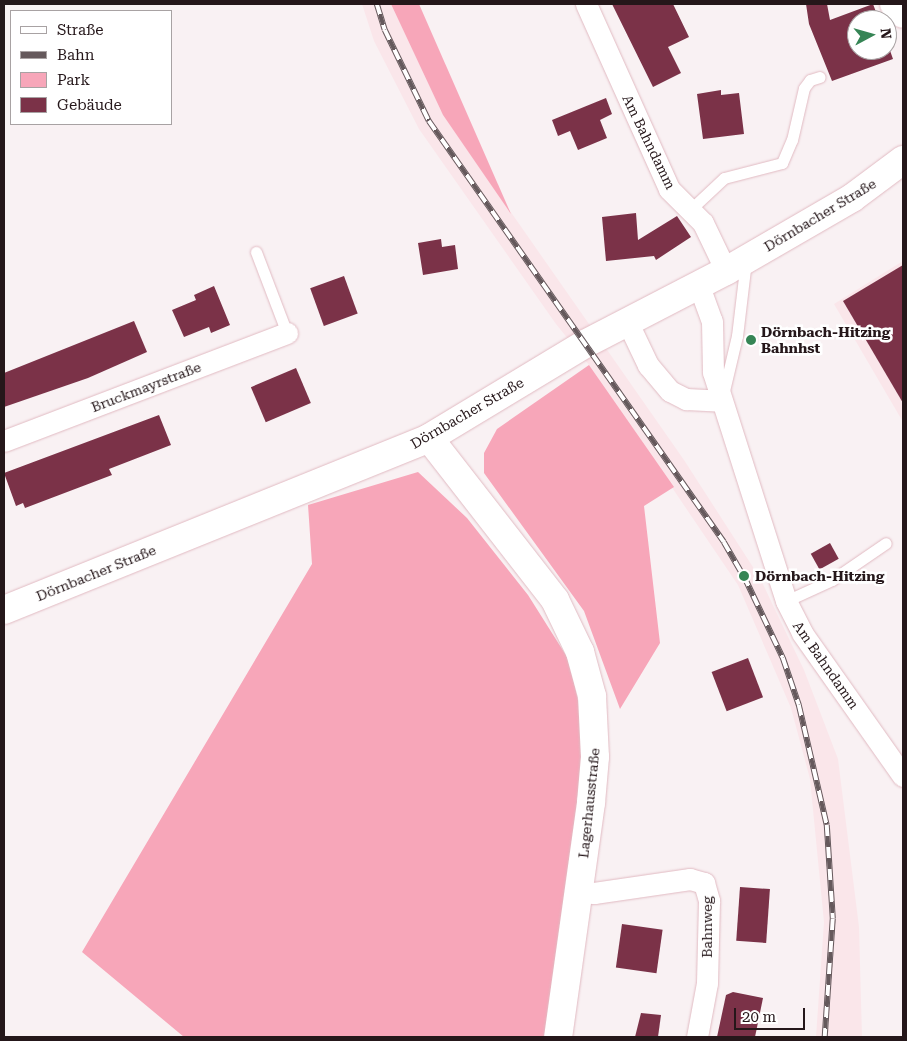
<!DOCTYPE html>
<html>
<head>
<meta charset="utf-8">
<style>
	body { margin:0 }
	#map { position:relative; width:907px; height:1041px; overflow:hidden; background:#f9f1f3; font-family:"Roboto Serif",serif }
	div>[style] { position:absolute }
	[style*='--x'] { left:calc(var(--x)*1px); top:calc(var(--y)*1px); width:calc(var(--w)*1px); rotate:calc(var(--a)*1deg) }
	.built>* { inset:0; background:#fae6ea }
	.green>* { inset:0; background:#f7a6b9 }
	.building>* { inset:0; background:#7b3248; transform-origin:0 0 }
	.roads { filter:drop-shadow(0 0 1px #e1bac2) drop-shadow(0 0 1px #e1bac2) }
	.lane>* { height:11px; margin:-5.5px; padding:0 5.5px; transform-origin:5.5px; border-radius:5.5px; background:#fff }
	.street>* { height:21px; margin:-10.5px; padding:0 10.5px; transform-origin:10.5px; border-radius:10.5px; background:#fff }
	.secondary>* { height:28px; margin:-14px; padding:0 14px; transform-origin:14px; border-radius:14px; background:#fff }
	.rail>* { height:5.5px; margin-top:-2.75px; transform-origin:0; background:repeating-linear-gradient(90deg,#fff 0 11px,#65595c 0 22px); box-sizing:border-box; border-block:1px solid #65595c }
	.dots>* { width:14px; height:14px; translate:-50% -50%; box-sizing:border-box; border:2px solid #fff; border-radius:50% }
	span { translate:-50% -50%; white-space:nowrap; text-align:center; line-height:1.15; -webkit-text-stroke:5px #fff; paint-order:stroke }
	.street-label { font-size:14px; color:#25171a }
	.poi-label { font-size:14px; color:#25171a; font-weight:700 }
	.left { translate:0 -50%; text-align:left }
	.frame { position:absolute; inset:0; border:5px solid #25171a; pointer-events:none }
	.legend { position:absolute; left:10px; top:10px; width:162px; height:115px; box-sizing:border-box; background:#fff; border:1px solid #a8a2a3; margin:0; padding:6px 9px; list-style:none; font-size:15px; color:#25171a }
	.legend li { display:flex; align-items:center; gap:10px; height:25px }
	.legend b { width:25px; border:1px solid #a8a2a3 }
	.north { position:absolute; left:847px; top:10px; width:50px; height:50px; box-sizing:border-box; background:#fff; border:1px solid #a8a2a3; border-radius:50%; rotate:84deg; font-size:14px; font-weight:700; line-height:20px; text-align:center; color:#25171a }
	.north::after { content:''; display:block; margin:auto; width:18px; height:22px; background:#368555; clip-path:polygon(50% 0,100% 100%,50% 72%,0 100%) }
	.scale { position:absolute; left:734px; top:1008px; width:71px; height:22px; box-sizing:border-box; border:2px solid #25171a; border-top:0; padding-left:6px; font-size:15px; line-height:18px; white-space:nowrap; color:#25171a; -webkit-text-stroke:4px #fff; paint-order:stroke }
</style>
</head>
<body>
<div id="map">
	<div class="built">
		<div style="clip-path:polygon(362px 4px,391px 4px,443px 115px,684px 460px,760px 578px,804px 670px,838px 759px,859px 927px,862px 1037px,816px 1037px,824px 922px,810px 779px,791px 708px,738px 585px,589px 365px,556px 324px,419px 129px,374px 41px)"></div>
		<div style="clip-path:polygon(903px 261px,903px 422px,834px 304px)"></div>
	</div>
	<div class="green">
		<div style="clip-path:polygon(391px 4px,419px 4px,511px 214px,443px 115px)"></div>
		<div style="clip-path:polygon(589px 365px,674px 487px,644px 506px,660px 643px,620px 709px,584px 611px,484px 473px,484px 453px,497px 429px)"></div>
		<div style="clip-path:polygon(418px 472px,467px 518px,528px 595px,569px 660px,583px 723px,579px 796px,546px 1037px,184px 1037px,82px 952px,312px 564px,308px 505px)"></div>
	</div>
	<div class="building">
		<div style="clip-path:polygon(612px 4px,673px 4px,689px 37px,668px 47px,681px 73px,653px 87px)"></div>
		<div style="clip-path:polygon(806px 4px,827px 4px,830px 20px,873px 4px,879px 20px,857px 20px,857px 50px,887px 50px,887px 42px,893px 59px,832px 81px,809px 24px)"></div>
		<div style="clip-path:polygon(721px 90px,721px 95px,739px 93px,744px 134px,703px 139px,697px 94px)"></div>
		<div style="clip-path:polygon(606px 98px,612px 114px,600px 120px,607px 138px,578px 150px,570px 131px,558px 136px,552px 120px)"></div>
		<div style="clip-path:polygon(636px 213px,638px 240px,677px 216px,691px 237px,656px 260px,654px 256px,606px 261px,602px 217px)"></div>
		<div style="clip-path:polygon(441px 239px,442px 247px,455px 245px,458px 269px,423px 275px,418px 243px)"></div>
		<div style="clip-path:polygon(903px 265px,903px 403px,843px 301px)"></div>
		<div style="left:344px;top:276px;width:40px;height:36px;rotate:70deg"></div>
		<div style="clip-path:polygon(214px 286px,230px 325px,211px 333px,209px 327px,184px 337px,172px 310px,196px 300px,194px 295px)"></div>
		<div style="clip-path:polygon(134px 321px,147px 352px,88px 378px,4px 407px,4px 373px)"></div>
		<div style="left:296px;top:368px;width:38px;height:49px;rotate:67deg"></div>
		<div style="clip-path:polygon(159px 415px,171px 445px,109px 469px,112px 475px,25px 508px,23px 503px,16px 506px,4px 473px)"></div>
		<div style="left:830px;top:543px;width:18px;height:22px;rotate:61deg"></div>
		<div style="left:748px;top:658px;width:42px;height:39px;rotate:69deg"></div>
		<div style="left:740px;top:887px;width:30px;height:54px;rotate:4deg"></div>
		<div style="left:622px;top:924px;width:41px;height:44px;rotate:8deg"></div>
		<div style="clip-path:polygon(733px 992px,763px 998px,755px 1037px,717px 1037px,726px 995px)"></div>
		<div style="clip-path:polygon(641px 1013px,661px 1015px,658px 1037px,635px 1037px)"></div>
	</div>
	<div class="roads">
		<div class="lane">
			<div style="--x:691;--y:209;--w:45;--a:-43.2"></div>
			<div style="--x:724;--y:178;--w:60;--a:-14.5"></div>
			<div style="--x:782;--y:163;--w:25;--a:-67"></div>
			<div style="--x:792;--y:140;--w:53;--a:-77"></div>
			<div style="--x:804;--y:88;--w:10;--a:-53"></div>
			<div style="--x:810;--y:80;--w:10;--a:-17"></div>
			<div style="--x:256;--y:252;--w:87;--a:69.1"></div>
			<div style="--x:723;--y:395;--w:61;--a:-76.7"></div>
			<div style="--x:737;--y:336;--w:76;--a:-83.2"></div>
			<div style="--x:786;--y:601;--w:51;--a:-24.5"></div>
			<div style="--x:832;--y:580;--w:65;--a:-34.4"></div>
		</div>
		<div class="street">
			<div style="--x:586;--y:4;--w:203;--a:65.8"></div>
			<div style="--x:669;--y:189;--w:48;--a:45"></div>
			<div style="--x:703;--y:223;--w:53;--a:64.4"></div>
			<div style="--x:699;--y:286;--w:37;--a:70"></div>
			<div style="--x:712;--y:321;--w:51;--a:88.9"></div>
			<div style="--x:713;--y:372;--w:240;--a:72.3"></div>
			<div style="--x:786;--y:601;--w:36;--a:63"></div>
			<div style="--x:802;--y:633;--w:175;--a:54.8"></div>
			<div style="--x:627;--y:321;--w:49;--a:64.5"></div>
			<div style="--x:648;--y:365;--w:34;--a:50"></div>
			<div style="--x:670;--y:391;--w:18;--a:27"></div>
			<div style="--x:686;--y:399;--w:35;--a:3"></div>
			<div style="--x:4;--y:441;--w:303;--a:-20.9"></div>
			<div style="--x:579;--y:891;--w:15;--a:8"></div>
			<div style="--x:594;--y:893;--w:97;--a:-8.3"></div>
			<div style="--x:690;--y:879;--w:15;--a:16"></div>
			<div style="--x:704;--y:883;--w:19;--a:74"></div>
			<div style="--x:709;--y:901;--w:82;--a:91.4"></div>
			<div style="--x:707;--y:983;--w:55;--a:100.5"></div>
		</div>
		<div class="secondary">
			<div style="--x:894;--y:4;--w:13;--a:48"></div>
			<div style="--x:429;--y:438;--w:205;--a:52.1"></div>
			<div style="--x:555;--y:600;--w:58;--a:64.3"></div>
			<div style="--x:580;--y:652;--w:46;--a:74.7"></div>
			<div style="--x:592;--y:696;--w:61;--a:87.2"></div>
			<div style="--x:595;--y:757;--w:46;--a:95"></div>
			<div style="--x:591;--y:803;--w:236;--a:98"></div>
			<div style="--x:4;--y:610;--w:458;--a:-22"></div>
			<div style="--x:429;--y:438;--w:182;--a:-31.1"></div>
			<div style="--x:585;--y:344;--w:159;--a:-27.4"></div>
			<div style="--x:726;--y:271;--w:146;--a:-30.1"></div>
			<div style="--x:852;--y:198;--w:64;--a:-36.7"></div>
		</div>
	</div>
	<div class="rail">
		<div style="--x:377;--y:4;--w:27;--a:73"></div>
		<div style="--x:385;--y:30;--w:101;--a:64.2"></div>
		<div style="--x:429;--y:121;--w:514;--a:54.98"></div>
		<div style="--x:724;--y:542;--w:39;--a:60"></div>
		<div style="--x:744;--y:576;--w:91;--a:64.6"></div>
		<div style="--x:783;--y:658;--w:50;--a:71.2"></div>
		<div style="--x:799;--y:705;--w:123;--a:76.9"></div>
		<div style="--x:827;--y:825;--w:94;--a:86.3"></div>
		<div style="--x:833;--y:919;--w:118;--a:93.9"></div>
	</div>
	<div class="dots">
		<div style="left:751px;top:340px;background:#368555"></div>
		<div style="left:744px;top:576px;background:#368555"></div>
	</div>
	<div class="street-label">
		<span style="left:649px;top:142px;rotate:64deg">Am Bahndamm</span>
		<span style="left:820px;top:215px;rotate:-31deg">Dörnbacher Straße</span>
		<span style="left:146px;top:387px;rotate:-21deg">Bruckmayrstraße</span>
		<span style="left:467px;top:413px;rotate:-30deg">Dörnbacher Straße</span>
		<span style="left:96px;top:573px;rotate:-22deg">Dörnbacher Straße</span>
		<span style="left:826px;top:665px;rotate:55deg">Am Bahndamm</span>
		<span style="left:589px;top:803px;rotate:-84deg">Lagerhausstraße</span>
		<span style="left:707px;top:927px;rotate:-90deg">Bahnweg</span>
	</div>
	<div class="poi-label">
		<span class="left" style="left:761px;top:340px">Dörnbach-Hitzing<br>Bahnhst</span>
		<span class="left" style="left:755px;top:576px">Dörnbach-Hitzing</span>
	</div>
	<div class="frame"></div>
	<ul class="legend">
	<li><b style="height:6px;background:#fff"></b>Straße</li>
	<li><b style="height:6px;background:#65595c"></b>Bahn</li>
	<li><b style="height:14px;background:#f7a6b9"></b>Park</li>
	<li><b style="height:14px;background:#7b3248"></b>Gebäude</li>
	</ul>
	<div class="north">N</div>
	<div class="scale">20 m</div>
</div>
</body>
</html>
